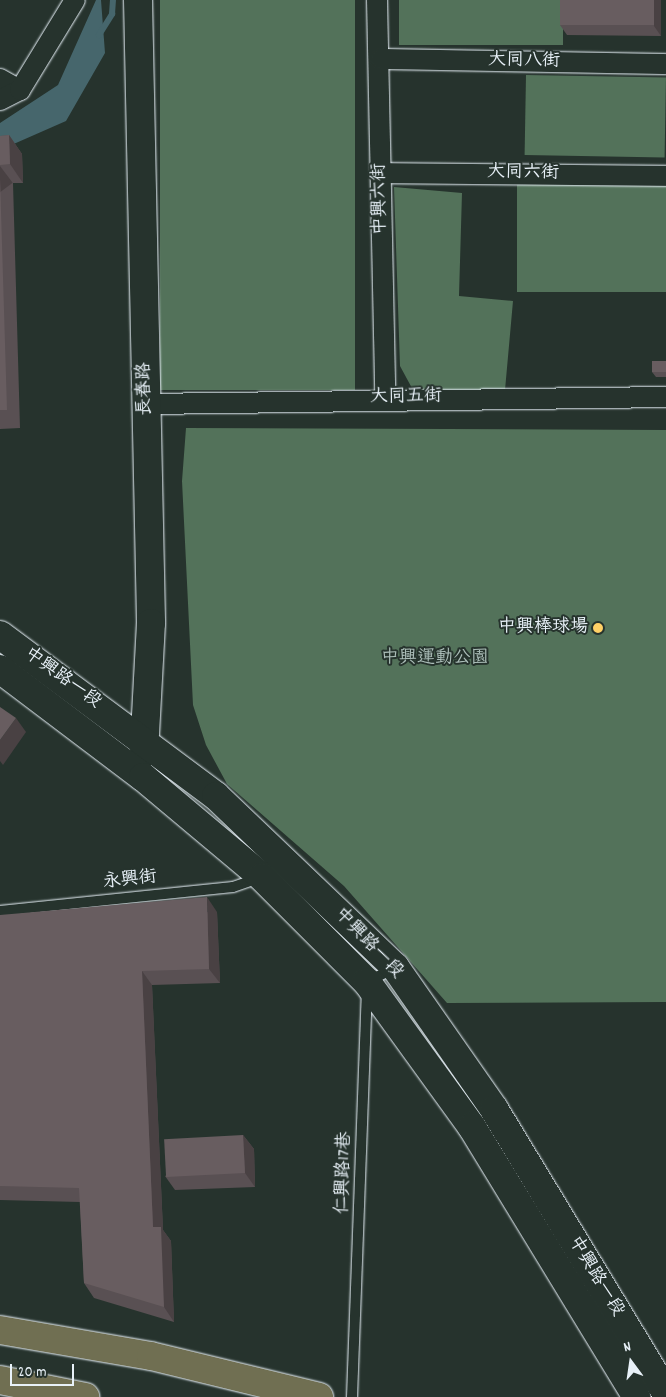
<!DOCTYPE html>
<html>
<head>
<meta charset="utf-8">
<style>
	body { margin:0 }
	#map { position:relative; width:666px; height:1397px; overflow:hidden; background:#26332d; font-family:Dekko,"LXGW WenKai TC",sans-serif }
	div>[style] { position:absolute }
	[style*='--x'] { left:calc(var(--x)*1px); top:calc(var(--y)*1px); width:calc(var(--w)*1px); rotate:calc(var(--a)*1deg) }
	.green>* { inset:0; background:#53725a; transform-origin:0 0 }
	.water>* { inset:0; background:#46666c }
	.stream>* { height:6px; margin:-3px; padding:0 3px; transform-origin:3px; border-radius:3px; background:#46666c }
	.roads { filter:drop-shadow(0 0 1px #e8f1f8) drop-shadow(0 0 1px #e8f1f8) }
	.lane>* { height:10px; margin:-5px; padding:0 5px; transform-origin:5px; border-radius:5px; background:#26332d }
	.street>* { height:20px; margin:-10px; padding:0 10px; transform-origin:10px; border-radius:10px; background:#26332d }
	.secondary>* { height:28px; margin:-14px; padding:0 14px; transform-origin:14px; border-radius:14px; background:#26332d }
	.primary>* { height:28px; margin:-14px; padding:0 14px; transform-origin:14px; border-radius:14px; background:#706f52 }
	.wall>* { inset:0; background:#595053 }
	.shaded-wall>* { inset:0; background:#494143; transform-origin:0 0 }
	.building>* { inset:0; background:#685d60; transform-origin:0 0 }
	.dots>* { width:14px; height:14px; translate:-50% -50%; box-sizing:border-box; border:2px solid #26332d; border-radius:50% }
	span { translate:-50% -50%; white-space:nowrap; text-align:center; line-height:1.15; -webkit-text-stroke:4px #26332d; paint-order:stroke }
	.street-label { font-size:18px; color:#e8f1f8 }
	.poi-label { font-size:18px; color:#e8f1f8 }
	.right { translate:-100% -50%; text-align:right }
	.park-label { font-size:18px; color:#acbeb9 }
	.north { position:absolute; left:606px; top:1337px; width:50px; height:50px; -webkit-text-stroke:4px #26332d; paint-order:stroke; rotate:346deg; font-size:14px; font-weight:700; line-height:20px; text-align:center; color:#e8f1f8 }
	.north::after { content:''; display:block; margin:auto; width:18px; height:22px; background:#e8f1f8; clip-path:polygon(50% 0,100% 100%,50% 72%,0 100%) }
	.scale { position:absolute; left:10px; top:1364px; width:64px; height:22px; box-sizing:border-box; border:2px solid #e8f1f8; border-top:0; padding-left:6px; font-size:15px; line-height:18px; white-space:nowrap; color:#e8f1f8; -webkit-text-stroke:4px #26332d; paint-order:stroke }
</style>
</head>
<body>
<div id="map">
	<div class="green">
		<div style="left:160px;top:0;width:195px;height:390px"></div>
		<div style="left:399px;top:0;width:164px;height:45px"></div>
		<div style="left:526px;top:75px;width:140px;height:80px;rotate:1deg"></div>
		<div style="left:666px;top:183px;width:109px;height:149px;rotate:90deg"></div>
		<div style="clip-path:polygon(394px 187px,462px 193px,459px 296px,513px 301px,505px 390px,413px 390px,400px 366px)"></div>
		<div style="clip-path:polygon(186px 428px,666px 430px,666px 1002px,447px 1003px,344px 886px,227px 784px,206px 745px,193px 705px,182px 481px)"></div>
	</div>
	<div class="water">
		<div style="clip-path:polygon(96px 0,101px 0,105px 53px,66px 121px,0 150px,0 123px,58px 85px)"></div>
	</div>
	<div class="stream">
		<div style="--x:99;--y:35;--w:25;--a:-58"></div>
		<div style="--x:112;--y:14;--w:14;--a:-86"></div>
	</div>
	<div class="roads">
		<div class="lane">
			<div style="--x:0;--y:911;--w:234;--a:-5.9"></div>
			<div style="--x:233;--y:887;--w:28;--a:-19"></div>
			<div style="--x:352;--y:1397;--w:415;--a:-87.9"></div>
			<div style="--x:367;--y:982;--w:29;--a:-27"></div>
		</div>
		<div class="street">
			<div style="--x:377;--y:0;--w:398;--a:88.8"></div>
			<div style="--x:381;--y:59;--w:285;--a:1"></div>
			<div style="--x:0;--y:79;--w:23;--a:29"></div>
			<div style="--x:0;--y:100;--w:22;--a:-27"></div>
			<div style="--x:20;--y:90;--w:105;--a:-58.6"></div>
			<div style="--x:381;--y:173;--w:285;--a:0.6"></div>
			<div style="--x:147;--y:404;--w:519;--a:-0.77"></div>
		</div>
		<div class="secondary">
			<div style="--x:138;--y:0;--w:623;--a:88.8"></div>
			<div style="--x:151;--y:623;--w:130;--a:93.1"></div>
			<div style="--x:0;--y:635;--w:269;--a:36.7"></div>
			<div style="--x:216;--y:796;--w:248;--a:43.7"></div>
			<div style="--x:395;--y:967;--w:173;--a:55.1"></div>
			<div style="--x:494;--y:1109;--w:332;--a:58.8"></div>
			<div style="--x:0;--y:669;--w:179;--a:37.1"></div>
			<div style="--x:143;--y:777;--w:155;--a:40"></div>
			<div style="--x:262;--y:877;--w:148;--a:45"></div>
			<div style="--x:367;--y:982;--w:179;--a:54.1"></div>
			<div style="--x:472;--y:1127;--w:316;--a:58.6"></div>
		</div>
		<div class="primary">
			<div style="--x:0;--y:1330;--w:153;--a:9.8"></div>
			<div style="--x:151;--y:1356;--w:173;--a:13.7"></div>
			<div style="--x:0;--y:1380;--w:87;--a:11.3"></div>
		</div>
	</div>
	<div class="wall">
		<div style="clip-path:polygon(560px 0,661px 0,661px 36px,567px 35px,560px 25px)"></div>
		<div style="clip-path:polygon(9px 135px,22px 154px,23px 183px,13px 183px,20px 428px,0 429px,0 136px)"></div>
		<div style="clip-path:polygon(666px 361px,666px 377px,656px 377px,652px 372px)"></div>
		<div style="clip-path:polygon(217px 912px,220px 983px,152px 985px,163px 1230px,171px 1241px,174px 1322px,94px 1298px,84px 1283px,80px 1202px,0 1200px,0 915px)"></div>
		<div style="clip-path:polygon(243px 1135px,254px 1149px,255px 1187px,175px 1190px,165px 1176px)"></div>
	</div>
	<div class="shaded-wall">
		<div style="clip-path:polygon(654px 0,661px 0,661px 36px,654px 26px)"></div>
		<div style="clip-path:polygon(9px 135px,22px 154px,23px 183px,10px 164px)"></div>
		<div style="left:0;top:166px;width:21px;height:244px;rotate:53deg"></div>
		<div style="clip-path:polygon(16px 718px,26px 732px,3px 765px,0 761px,0 740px)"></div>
		<div style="clip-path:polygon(207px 897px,217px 912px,220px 983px,209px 969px)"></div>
		<div style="clip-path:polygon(142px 971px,152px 985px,163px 1230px,171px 1241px,174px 1322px,164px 1307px,153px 1227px)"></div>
		<div style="clip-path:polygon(243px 1135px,254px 1149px,255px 1187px,245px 1173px)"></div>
	</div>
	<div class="building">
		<div style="left:560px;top:0;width:94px;height:25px"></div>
		<div style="clip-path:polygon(9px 135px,10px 164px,0 165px,0 136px)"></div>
		<div style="clip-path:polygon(0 178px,7px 410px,0 410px)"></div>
		<div style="left:652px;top:361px;width:14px;height:11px"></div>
		<div style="clip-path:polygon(0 707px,16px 718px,0 740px)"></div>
		<div style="clip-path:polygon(207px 897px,209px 969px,142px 971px,153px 1227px,161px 1227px,164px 1307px,84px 1283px,79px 1188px,0 1186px,0 915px)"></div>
		<div style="left:243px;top:1135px;width:38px;height:79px;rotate:87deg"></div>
	</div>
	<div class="dots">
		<div style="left:598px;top:628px;background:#ffd166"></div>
	</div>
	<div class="street-label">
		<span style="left:524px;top:62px;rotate:1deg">大同八街</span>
		<span style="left:523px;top:174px;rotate:1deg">大同六街</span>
		<span style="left:381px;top:199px;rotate:-91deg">中興六街</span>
		<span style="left:146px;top:389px;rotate:-91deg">長春路</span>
		<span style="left:406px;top:398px;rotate:-1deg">大同五街</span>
		<span style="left:62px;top:679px;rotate:36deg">中興路一段</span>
		<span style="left:130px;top:881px;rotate:-6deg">永興街</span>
		<span style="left:368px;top:944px;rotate:46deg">中興路一段</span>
		<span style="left:345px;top:1173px;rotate:-88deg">仁興路17巷</span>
		<span style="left:595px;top:1277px;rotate:59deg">中興路一段</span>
	</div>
	<div class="poi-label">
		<span class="right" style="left:588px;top:628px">中興棒球場</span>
	</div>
	<div class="park-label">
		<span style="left:435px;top:659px">中興運動公園</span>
	</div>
	<div class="north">N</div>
	<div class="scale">20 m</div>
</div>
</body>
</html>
